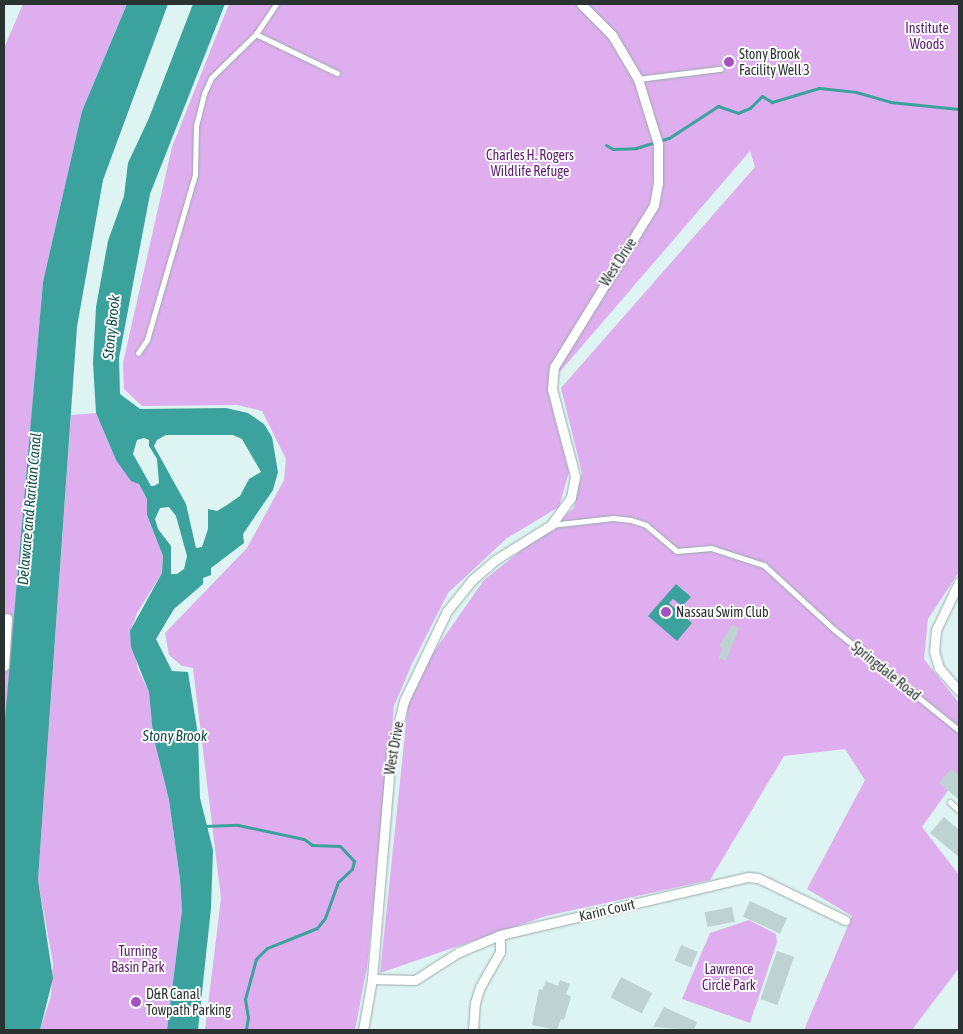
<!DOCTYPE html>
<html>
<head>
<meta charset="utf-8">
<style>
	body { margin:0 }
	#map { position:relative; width:963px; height:1034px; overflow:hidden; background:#def4f2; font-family:"Asap Condensed",sans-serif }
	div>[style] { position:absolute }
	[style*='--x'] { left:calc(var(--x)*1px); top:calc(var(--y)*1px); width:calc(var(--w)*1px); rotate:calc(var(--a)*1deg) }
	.green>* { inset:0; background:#deaeee }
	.water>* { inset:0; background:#3ba29e }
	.stream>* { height:3px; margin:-1.5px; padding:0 1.5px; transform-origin:1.5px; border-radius:1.5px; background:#3ba29e }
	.building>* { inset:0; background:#bed3d1; transform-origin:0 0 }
	.roads { filter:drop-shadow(0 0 1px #96aba9) drop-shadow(0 0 1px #96aba9) }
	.service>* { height:4.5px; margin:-2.25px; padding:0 2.25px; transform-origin:2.25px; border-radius:2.25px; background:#fff }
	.minor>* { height:9px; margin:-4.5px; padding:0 4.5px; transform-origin:4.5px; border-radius:4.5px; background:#fff }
	.dots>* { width:14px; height:14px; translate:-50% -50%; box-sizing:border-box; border:2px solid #fff; border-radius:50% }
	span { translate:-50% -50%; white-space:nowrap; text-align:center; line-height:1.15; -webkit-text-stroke:4px #fff; paint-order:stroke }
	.park-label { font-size:14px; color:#5e1b71 }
	.poi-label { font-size:14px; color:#2b3332 }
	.left { translate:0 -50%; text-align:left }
	.street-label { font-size:14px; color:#2b3332 }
	.water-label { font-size:15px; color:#134f4d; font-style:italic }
	.frame { position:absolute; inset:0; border:5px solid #2b3332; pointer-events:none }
</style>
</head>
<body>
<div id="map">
	<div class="green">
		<div style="clip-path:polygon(23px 4px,127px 4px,82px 111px,43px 282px,4px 740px,4px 48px)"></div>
		<div style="clip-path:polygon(229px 4px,959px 4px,959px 572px,928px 619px,924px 659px,959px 703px,959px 775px,922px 827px,959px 875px,959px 968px,912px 1030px,804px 1030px,852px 916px,807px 889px,865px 780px,845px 749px,784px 756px,710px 880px,546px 916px,380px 973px,410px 686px,484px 580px,574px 508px,582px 473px,561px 388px,755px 167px,750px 151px,551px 382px,554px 416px,569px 472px,559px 507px,507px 538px,448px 593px,412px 664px,394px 706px,367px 967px,355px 1030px,205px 1030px,221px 898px,193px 668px,182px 666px,169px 655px,165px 633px,247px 548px,284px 480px,286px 459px,262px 411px,237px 405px,142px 406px,124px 389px,123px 363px,172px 147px)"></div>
		<div style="clip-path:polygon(96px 413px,116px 460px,139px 484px,147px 499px,147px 515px,163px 556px,162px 573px,137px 613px,130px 632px,138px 669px,149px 692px,153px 735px,169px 800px,180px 879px,182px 910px,167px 1030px,40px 1030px,51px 996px,53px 963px,38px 881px,71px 415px)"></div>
		<div style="clip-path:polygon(749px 920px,776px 934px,777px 942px,750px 1023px,682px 999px,710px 933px)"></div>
	</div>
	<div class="water">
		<div style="clip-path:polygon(127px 4px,168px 4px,103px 180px,77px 327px,38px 880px,53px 978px,40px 1030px,4px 1030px,4px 731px,43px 282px,82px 111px)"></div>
		<div style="clip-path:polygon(evenodd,193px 4px,225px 4px,150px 194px,119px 358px,120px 394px,140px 409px,226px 408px,248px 413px,264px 424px,272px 437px,278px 472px,273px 490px,243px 534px,244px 543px,211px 568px,211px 575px,203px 578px,203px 584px,174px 609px,156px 639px,172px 671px,188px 672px,198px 735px,200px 798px,213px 850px,211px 908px,198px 1030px,167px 1030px,182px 910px,180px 879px,169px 800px,153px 735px,149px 692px,131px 647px,130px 631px,162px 573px,163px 556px,147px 515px,147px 499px,139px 484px,131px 481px,116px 460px,96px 413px,93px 363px,96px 307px,108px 241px,124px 196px,128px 163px,149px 118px,193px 4px,166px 435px,233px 435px,242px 439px,261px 472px,249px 479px,240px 496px,227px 505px,217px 511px,208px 509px,208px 529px,202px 547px,196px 548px,186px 504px,154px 446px,157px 440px,166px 435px,193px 4px,144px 438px,149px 440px,149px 446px,157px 459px,159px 483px,154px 486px,151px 486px,133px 454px,137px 440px,144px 438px,193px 4px,169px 507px,176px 516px,187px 556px,184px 569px,177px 574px,171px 574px,171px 546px,158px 529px,155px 519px,160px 508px,169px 507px)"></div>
		<div style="clip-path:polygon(676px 584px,691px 597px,682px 606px,673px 599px,669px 603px,692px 623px,677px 641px,648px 616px)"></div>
	</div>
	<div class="stream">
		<div style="--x:606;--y:145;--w:8;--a:30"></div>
		<div style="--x:613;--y:149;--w:23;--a:-2"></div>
		<div style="--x:636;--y:148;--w:34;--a:-17"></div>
		<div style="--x:669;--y:138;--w:59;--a:-33.1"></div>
		<div style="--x:718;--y:106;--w:21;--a:19"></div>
		<div style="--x:738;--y:113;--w:13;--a:-23"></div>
		<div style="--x:750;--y:108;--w:17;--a:-45"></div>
		<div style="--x:762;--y:96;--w:12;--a:31"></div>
		<div style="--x:772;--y:102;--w:49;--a:-16.6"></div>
		<div style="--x:819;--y:88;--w:37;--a:6"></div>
		<div style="--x:856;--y:92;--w:35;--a:16"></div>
		<div style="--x:890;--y:102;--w:69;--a:5.8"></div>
		<div style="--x:204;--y:826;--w:34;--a:-2"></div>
		<div style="--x:238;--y:825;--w:67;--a:12"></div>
		<div style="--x:304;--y:839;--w:10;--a:37"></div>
		<div style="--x:312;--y:845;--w:28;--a:2"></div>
		<div style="--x:340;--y:846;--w:21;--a:47"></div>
		<div style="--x:354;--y:861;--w:8;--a:104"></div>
		<div style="--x:352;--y:869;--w:19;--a:137"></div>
		<div style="--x:338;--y:882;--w:38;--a:110"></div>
		<div style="--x:325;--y:918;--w:13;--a:129"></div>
		<div style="--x:317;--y:928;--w:54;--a:158.2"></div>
		<div style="--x:267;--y:948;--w:16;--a:135"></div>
		<div style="--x:256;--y:959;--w:41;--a:105.4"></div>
		<div style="--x:245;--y:999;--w:18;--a:81"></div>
		<div style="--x:248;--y:1017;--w:13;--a:99"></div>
	</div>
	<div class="building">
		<div style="clip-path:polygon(732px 625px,739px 628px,726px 661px,718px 658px,723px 648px,719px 646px)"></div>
		<div style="clip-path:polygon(951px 769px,959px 775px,959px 800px,939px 783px)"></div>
		<div style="clip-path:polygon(944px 817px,959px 830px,959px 857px,930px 833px)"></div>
		<div style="left:750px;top:901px;width:41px;height:17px;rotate:25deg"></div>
		<div style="left:732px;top:907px;width:15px;height:28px;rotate:79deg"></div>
		<div style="left:681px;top:945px;width:18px;height:17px;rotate:22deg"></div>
		<div style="left:777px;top:951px;width:18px;height:51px;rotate:19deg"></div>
		<div style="left:621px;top:977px;width:35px;height:23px;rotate:27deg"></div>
		<div style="clip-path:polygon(560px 980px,570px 984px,566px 994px,571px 997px,564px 1020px,561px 1019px,557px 1030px,532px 1025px,539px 989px,542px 990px,546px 981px,558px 986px)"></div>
		<div style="clip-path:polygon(664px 1007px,697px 1022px,694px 1030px,653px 1027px)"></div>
	</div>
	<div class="roads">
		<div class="service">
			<div style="--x:256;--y:34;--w:90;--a:25.7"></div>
			<div style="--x:638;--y:79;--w:83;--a:-7"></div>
			<div style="--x:138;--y:353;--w:16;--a:-55"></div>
			<div style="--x:147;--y:340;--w:172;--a:-73.8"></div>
			<div style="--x:195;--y:175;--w:49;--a:-88.8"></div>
			<div style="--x:196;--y:126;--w:33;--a:-76"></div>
			<div style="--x:204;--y:94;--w:17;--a:-66"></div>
			<div style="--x:211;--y:78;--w:63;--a:-44.4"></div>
			<div style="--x:256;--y:34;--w:36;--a:-56"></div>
			<div style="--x:551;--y:525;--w:62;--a:-6.4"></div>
			<div style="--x:613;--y:518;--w:18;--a:6"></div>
			<div style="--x:631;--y:520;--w:16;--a:18"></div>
			<div style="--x:646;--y:525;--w:40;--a:40"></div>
			<div style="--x:677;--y:551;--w:34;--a:-5"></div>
			<div style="--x:711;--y:548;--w:56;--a:17.8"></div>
			<div style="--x:764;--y:565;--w:96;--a:42.5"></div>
			<div style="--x:835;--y:630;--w:159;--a:38.9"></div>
			<div style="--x:950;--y:802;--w:12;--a:42"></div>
		</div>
		<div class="minor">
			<div style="--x:959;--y:582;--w:53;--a:115.6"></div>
			<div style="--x:936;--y:630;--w:21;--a:95"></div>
			<div style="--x:934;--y:651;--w:18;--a:74"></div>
			<div style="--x:939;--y:668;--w:30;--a:49"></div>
			<div style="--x:4;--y:666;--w:48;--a:-86.4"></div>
			<div style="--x:372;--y:979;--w:43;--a:1.3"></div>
			<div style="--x:415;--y:980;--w:52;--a:-32.5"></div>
			<div style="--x:459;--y:952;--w:44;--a:-22.5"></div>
			<div style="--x:500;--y:935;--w:255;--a:-13.2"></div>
			<div style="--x:748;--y:877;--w:10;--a:6"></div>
			<div style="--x:758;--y:878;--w:97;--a:25.8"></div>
			<div style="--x:363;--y:1030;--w:52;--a:-80"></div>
			<div style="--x:372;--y:979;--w:227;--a:-85.2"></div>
			<div style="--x:391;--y:753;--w:54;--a:-76"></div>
			<div style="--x:404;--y:701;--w:100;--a:-64.5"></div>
			<div style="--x:447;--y:611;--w:40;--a:-51"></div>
			<div style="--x:472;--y:580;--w:30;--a:-41"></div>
			<div style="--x:495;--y:560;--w:66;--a:-32"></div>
			<div style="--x:551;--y:525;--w:34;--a:-54"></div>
			<div style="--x:571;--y:497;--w:21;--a:-79"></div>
			<div style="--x:575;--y:476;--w:90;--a:-104.8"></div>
			<div style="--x:552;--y:389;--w:22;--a:-85"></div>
			<div style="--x:554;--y:367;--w:190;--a:-58.3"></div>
			<div style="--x:654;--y:205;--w:22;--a:-80"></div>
			<div style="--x:658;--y:183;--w:39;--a:-90"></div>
			<div style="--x:658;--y:144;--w:68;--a:-107.1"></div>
			<div style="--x:638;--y:79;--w:51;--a:-120.6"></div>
			<div style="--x:612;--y:35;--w:44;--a:-135"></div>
			<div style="--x:473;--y:1030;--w:27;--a:-86"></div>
			<div style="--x:475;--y:1003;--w:17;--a:-73"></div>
			<div style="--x:480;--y:987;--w:40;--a:-60.3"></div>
			<div style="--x:500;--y:952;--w:17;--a:-90"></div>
		</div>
	</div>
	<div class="dots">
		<div style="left:729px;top:62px;background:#a551bf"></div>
		<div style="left:666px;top:612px;background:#a551bf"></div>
		<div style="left:136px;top:1002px;background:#a551bf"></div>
	</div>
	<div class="park-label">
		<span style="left:927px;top:36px">Institute<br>Woods</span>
		<span style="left:530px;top:163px">Charles H. Rogers<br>Wildlife Refuge</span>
		<span style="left:138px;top:959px">Turning<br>Basin Park</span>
		<span style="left:729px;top:977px">Lawrence<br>Circle Park</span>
	</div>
	<div class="poi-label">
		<span class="left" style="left:739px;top:62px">Stony Brook<br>Facility Well 3</span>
		<span class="left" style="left:676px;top:612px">Nassau Swim Club</span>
		<span class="left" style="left:146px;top:1002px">D&amp;R Canal<br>Towpath Parking</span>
	</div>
	<div class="street-label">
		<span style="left:618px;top:262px;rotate:-57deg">West Drive</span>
		<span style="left:886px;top:671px;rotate:39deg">Springdale Road</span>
		<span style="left:394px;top:748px;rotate:-80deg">West Drive</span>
		<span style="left:607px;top:910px;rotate:-13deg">Karin Court</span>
	</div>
	<div class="water-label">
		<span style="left:111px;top:327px;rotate:-84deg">Stony Brook</span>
		<span style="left:29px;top:509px;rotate:-85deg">Delaware and Raritan Canal</span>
		<span style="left:175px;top:736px">Stony Brook</span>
	</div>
	<div class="frame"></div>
</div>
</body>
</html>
